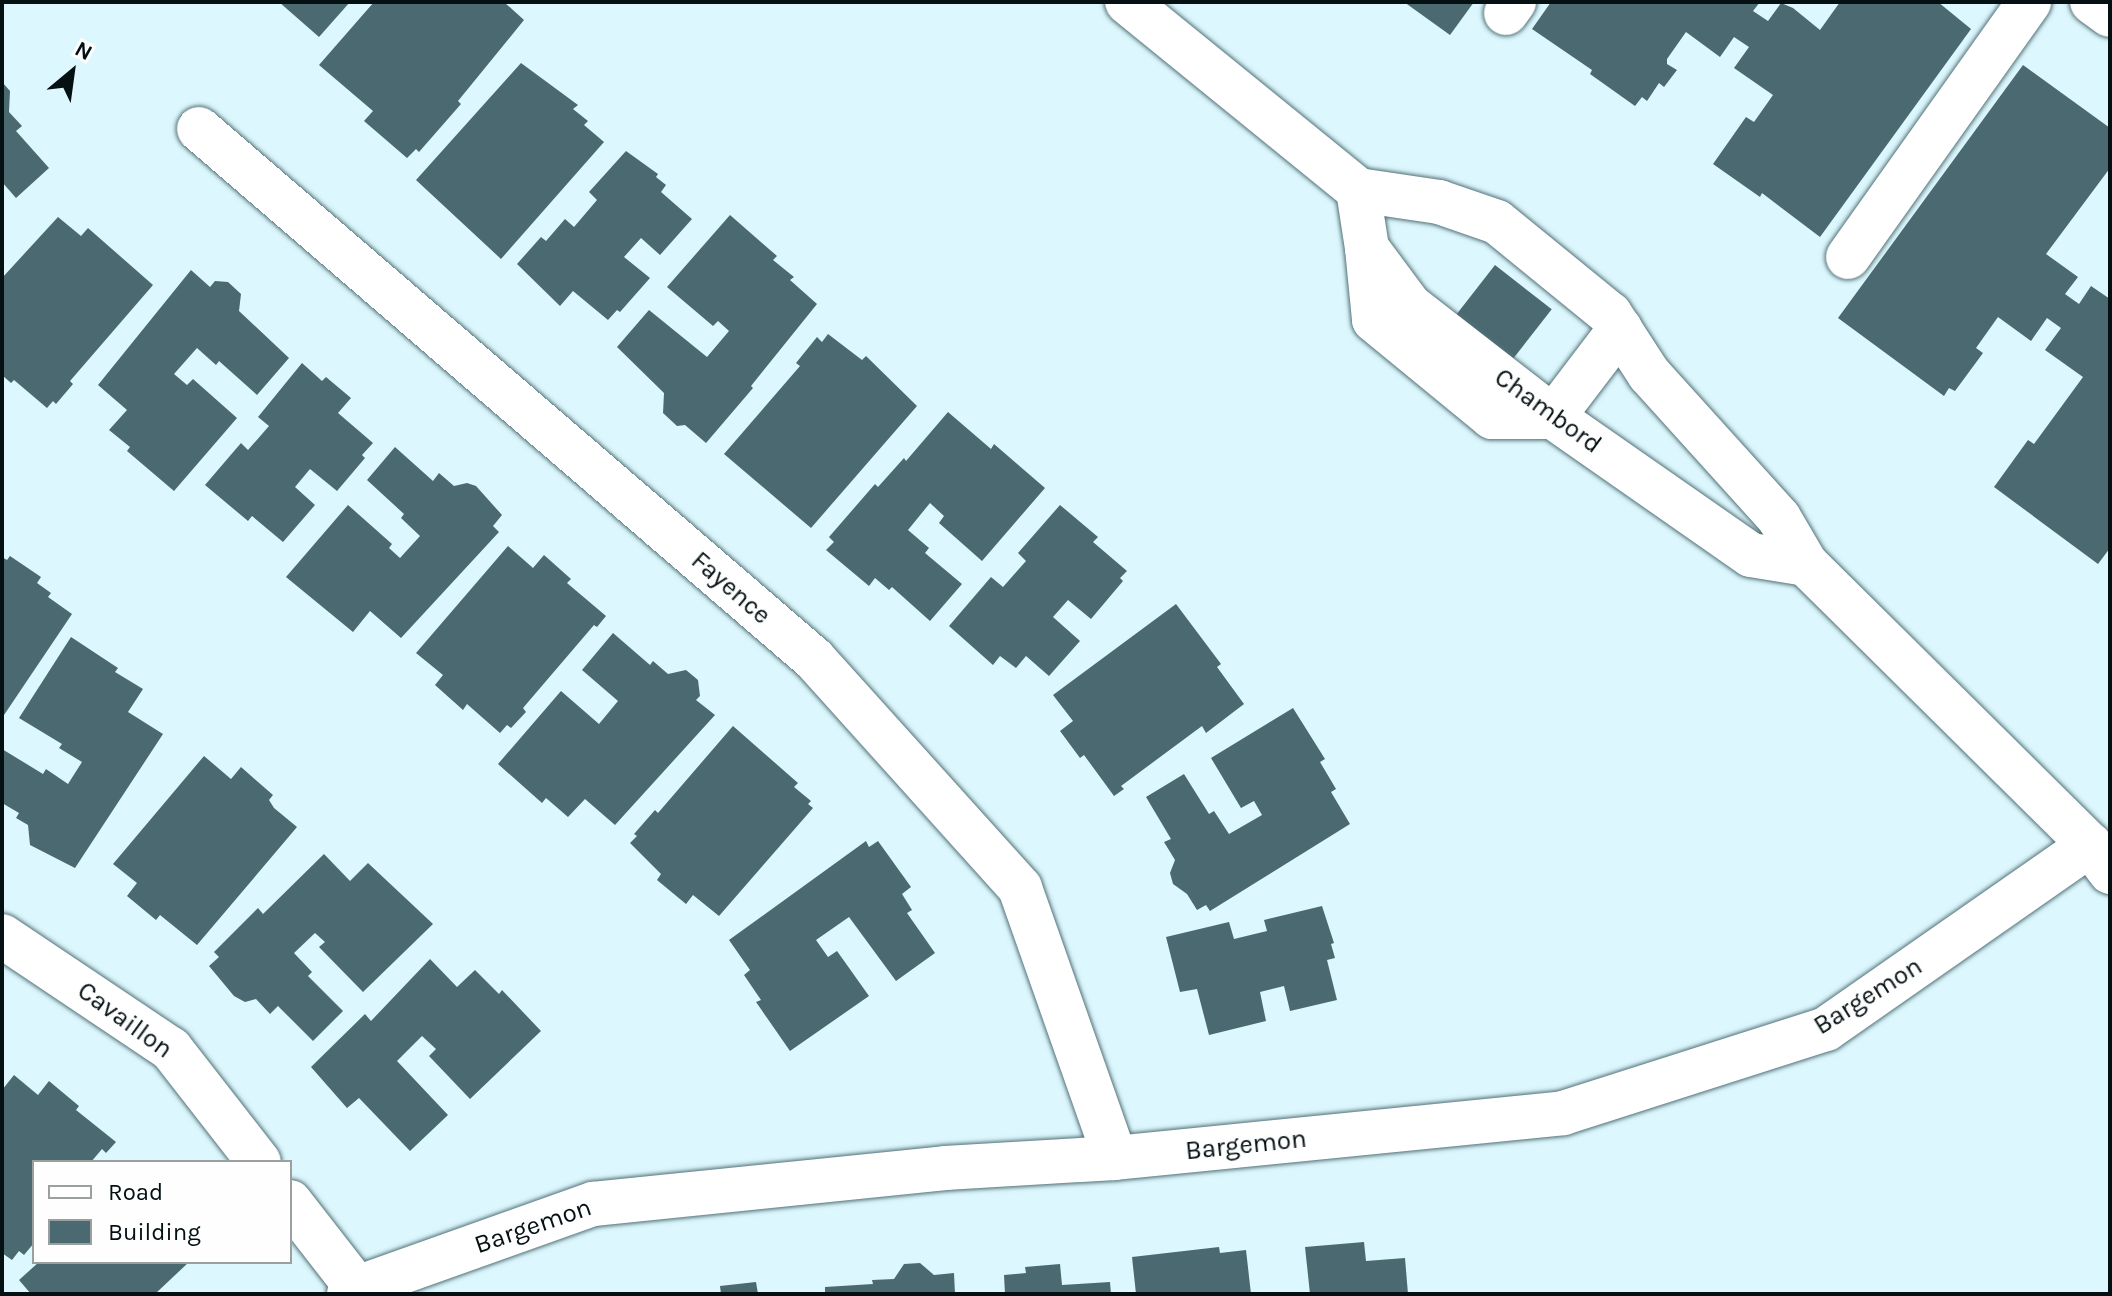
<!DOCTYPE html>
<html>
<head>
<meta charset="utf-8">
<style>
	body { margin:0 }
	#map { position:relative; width:2112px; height:1296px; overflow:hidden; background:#dcf7fd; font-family:Karla,sans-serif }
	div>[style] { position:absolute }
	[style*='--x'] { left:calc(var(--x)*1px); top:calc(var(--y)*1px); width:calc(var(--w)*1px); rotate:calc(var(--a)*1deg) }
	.building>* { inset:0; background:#4b6970; transform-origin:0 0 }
	.roads { filter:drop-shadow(0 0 2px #527178) drop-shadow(0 0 2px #527178) }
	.minor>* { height:44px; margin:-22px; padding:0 22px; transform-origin:22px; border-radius:22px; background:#fff }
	span { translate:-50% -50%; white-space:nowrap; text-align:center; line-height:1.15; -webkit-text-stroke:6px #fefefe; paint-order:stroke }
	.street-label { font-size:26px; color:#051013 }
	.frame { position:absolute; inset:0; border:4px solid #051013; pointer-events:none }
	.legend { position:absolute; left:32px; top:1160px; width:260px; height:104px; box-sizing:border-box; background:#fefefe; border:2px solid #9a9fa0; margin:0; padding:10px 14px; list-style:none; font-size:24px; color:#051013 }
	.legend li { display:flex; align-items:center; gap:16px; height:40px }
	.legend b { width:40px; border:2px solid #9a9fa0 }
	.north { position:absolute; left:32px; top:32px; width:80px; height:80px; -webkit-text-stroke:6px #fefefe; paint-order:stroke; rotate:29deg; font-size:22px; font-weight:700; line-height:32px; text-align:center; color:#051013 }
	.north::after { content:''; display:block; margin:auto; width:28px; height:36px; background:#051013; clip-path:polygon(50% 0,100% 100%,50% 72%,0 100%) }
</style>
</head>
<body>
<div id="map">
	<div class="building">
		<div style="clip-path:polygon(279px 2px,350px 2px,319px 37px)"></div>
		<div style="clip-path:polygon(374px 2px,504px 2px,524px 20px,458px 101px,461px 104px,419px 152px,416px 149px,407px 158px,364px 121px,373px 111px,319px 65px)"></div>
		<div style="clip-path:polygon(1404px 2px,1474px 2px,1450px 35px)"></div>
		<div style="clip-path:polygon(1551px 2px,1760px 2px,1753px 11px,1768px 21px,1781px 3px,1793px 8px,1820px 30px,1840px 2px,1938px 2px,1971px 29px,1820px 237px,1762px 193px,1760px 197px,1713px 164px,1746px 117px,1754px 122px,1773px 95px,1734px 68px,1749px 47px,1734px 37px,1720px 57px,1686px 32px,1667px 59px,1667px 64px,1677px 70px,1664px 87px,1659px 83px,1647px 101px,1642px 97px,1635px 106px,1590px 74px,1592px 70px,1532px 29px)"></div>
		<div style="clip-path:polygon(521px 63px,578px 105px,573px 109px,588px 121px,584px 125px,604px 142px,501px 259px,416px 180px)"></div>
		<div style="clip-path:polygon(2023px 65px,2110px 128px,2110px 168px,2046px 254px,2078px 277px,2065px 294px,2079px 304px,2091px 286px,2110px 299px,2110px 548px,2098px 564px,1994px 487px,2028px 440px,2034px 444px,2083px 377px,2045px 350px,2061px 328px,2047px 318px,2031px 341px,1998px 317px,1976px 348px,1983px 353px,1955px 391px,1949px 388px,1944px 396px,1838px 318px)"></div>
		<div style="clip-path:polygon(2px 82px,10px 91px,9px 112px,22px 126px,16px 131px,49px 168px,16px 198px,2px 182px)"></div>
		<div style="clip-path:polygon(626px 151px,658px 174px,656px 177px,666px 185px,661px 192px,692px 219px,660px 255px,641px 238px,624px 257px,650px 278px,620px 312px,617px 310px,608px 320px,573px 291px,560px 306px,517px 264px,541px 237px,546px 241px,565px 219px,574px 227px,597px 200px,589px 192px)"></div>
		<div style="clip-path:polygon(730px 215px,777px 256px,773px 260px,794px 277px,790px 280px,817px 304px,751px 386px,753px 388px,706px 443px,685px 425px,677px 426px,663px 413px,664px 393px,617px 347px,649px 310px,707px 357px,729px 331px,718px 321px,713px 326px,667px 287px)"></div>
		<div style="clip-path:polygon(58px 217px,81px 236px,88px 228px,153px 285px,70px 381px,73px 384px,56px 404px,53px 401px,47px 408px,14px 380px,11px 383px,2px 375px,2px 278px)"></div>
		<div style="left:1495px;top:265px;width:72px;height:63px;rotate:38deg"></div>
		<div style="clip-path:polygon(191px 270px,210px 287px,215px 281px,228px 282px,241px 294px,239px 311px,289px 358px,257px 395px,219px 361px,216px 365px,197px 348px,174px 374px,187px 385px,193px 379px,237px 418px,174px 491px,127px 451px,130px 447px,109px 430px,127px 410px,98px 385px)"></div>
		<div style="clip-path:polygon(828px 334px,862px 360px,866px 356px,917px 406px,811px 528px,724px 454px,800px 366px,796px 363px,817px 337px,822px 342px)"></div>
		<div style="clip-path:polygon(302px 363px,322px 381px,326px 377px,351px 398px,338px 413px,373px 443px,362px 455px,365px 458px,337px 491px,310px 469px,295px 487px,315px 505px,283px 542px,252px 516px,248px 521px,205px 485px,241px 443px,248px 450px,269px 426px,258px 417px)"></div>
		<div style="clip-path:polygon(948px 412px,991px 449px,994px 444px,1045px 488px,982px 561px,939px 523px,944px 516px,930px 503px,908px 530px,929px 548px,925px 553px,962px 584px,930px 621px,892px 587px,889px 590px,875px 578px,869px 586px,826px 550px,834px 542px,829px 537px,875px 484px,878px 487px,904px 458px,906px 461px)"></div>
		<div style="clip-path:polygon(395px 447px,433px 481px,439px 473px,454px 486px,467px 483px,476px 486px,502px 515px,493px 526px,499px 532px,401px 638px,370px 611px,353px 632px,286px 577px,348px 505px,392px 544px,389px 548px,400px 558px,420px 536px,401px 518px,404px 514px,367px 480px)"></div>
		<div style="clip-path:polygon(1060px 505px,1098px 537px,1093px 542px,1127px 571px,1120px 578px,1123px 581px,1091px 619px,1068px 600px,1053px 617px,1080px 641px,1049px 676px,1026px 656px,1016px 668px,1000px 656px,993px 665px,949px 626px,991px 577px,1003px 587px,1026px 561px,1018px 553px)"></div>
		<div style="clip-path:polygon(508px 546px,533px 568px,544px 555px,571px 579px,567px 583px,606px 616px,597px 627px,594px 625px,523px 708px,526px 712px,511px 728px,507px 725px,500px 733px,467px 704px,463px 710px,435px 685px,443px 675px,416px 653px)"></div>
		<div style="clip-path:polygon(10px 556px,41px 577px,37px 583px,51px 593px,48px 597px,72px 614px,2px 718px,2px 557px,7px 560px)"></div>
		<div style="clip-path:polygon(1176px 604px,1221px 664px,1217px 667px,1244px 704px,1206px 733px,1202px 726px,1121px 786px,1124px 789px,1114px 796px,1084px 755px,1080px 758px,1060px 731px,1073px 721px,1053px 695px)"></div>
		<div style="clip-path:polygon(613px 633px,650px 665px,653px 661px,668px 674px,686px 670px,698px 680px,700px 696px,696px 700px,715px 715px,615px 825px,585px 799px,568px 817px,546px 798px,542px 803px,498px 764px,561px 691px,599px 724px,618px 701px,582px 670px)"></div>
		<div style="clip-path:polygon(71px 637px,118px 668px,115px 672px,143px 689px,128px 712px,163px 734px,75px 868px,30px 845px,28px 825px,16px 818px,19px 813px,2px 803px,2px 749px,43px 774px,46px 769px,68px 784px,82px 762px,59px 748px,62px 744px,19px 718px)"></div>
		<div style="clip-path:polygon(1293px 708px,1325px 759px,1320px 762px,1336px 789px,1331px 792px,1350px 824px,1210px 911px,1206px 905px,1197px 910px,1187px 894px,1173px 884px,1170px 873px,1175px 860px,1164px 842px,1171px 839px,1146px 797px,1184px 774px,1209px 814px,1214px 811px,1229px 834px,1262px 815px,1254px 801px,1241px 808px,1211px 758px)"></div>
		<div style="clip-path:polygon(733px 726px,798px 783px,794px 787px,811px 801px,808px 804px,813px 808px,719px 916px,693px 895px,686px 904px,657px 880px,661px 874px,630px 843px,637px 836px,634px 834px,655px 810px,658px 813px)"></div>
		<div style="clip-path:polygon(204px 756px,231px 779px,241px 767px,273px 795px,269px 800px,274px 808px,297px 827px,197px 945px,160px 915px,156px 920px,127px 896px,137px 883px,113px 864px)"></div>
		<div style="clip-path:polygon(866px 841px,869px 847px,878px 841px,911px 887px,902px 894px,912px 910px,907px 913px,935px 953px,896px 981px,849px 917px,816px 940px,828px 957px,837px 951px,869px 996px,790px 1051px,756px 1002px,761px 1000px,744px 975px,750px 970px,729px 940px)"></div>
		<div style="clip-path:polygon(324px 854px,350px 881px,368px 863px,433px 924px,363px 992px,319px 947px,325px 942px,315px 933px,294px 953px,312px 972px,308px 976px,343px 1011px,313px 1041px,278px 1006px,270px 1014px,256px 999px,245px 1002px,234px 996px,209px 966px,219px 957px,214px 952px,258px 908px,263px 914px)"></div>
		<div style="clip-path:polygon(1322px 906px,1334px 943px,1331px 944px,1335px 958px,1327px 960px,1337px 1000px,1290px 1011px,1284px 986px,1260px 992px,1266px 1021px,1209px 1035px,1197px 989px,1180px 992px,1166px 937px,1229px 922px,1234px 939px,1267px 931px,1264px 920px)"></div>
		<div style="clip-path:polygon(430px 959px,457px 987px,475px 970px,499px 994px,502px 990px,541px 1031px,470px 1099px,429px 1056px,436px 1049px,422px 1036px,397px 1061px,448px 1115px,410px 1151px,359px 1098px,347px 1108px,311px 1067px,365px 1014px,371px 1021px)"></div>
		<div style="clip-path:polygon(14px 1075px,38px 1095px,49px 1081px,79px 1106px,76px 1110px,116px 1142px,106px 1153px,102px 1149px,91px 1162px,34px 1162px,34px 1243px,24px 1255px,19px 1251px,12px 1260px,2px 1253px,2px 1090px)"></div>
		<div style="clip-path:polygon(1364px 1242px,1366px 1261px,1405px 1258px,1408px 1294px,1310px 1294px,1305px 1247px)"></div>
		<div style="clip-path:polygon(1219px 1247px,1220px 1253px,1246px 1250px,1251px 1294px,1136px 1294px,1132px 1257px)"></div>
		<div style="clip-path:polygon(39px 1262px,189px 1262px,155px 1294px,31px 1294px,19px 1280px)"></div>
		<div style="clip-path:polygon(920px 1263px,934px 1275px,954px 1273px,955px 1294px,825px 1294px,825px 1287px,873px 1284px,872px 1280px,894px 1279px,904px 1264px)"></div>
		<div style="clip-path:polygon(1060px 1264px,1062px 1285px,1110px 1282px,1111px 1294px,1005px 1294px,1004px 1275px,1026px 1273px,1025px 1267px)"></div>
		<div style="clip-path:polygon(756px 1282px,758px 1294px,721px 1294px,720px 1286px)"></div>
	</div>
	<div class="roads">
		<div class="minor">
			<div style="--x:1127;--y:2;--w:298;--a:39.1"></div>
			<div style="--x:1358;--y:190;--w:82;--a:8.4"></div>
			<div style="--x:1439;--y:202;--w:61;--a:19"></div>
			<div style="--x:1497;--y:222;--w:146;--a:39.2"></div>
			<div style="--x:1610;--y:314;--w:72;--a:57"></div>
			<div style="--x:1649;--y:374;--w:194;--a:47.9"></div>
			<div style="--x:1779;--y:518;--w:53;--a:59.6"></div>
			<div style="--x:1806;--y:564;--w:400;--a:44.7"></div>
			<div style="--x:2090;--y:845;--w:34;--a:53"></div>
			<div style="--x:2092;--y:2;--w:22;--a:36"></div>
			<div style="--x:1506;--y:13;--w:14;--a:-54"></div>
			<div style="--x:199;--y:129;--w:812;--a:40.75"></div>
			<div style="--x:814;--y:659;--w:308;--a:48"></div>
			<div style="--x:1020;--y:888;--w:286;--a:70.6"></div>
			<div style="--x:1358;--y:190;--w:59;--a:81.2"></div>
			<div style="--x:1367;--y:248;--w:72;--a:53.4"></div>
			<div style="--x:1410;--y:306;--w:181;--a:37.8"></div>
			<div style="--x:1553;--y:417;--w:241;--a:34.9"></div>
			<div style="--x:1751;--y:555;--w:56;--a:9.3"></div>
			<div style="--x:1367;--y:248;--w:72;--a:84.4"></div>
			<div style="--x:1374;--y:320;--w:153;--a:39.4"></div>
			<div style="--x:1492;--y:417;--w:61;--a:0"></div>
			<div style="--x:1553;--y:417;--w:111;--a:-52.7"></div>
			<div style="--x:1848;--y:257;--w:313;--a:-54.6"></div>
			<div style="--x:2;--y:936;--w:203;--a:33.8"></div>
			<div style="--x:171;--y:1049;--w:143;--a:52.1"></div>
			<div style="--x:290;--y:1202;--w:109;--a:52.1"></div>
			<div style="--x:349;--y:1294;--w:10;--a:-37"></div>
			<div style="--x:357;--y:1288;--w:251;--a:-19.6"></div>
			<div style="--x:593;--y:1204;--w:354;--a:-5.8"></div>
			<div style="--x:945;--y:1168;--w:170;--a:-3.4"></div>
			<div style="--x:1115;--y:1158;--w:450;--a:-5.7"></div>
			<div style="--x:1563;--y:1113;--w:276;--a:-17.7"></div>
			<div style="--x:1826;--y:1029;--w:322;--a:-34.9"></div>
		</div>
	</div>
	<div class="street-label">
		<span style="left:1548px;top:411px;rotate:36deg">Chambord</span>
		<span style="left:731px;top:588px;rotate:41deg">Fayence</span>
		<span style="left:1868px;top:996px;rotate:-32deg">Bargemon</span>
		<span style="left:125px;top:1020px;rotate:36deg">Cavaillon</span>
		<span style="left:1246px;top:1145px;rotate:-6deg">Bargemon</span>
		<span style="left:533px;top:1226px;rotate:-19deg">Bargemon</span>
	</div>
	<div class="frame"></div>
	<ul class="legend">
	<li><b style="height:10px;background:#fff"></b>Road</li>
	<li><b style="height:22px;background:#4b6970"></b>Building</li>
	</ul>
	<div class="north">N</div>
</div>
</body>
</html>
